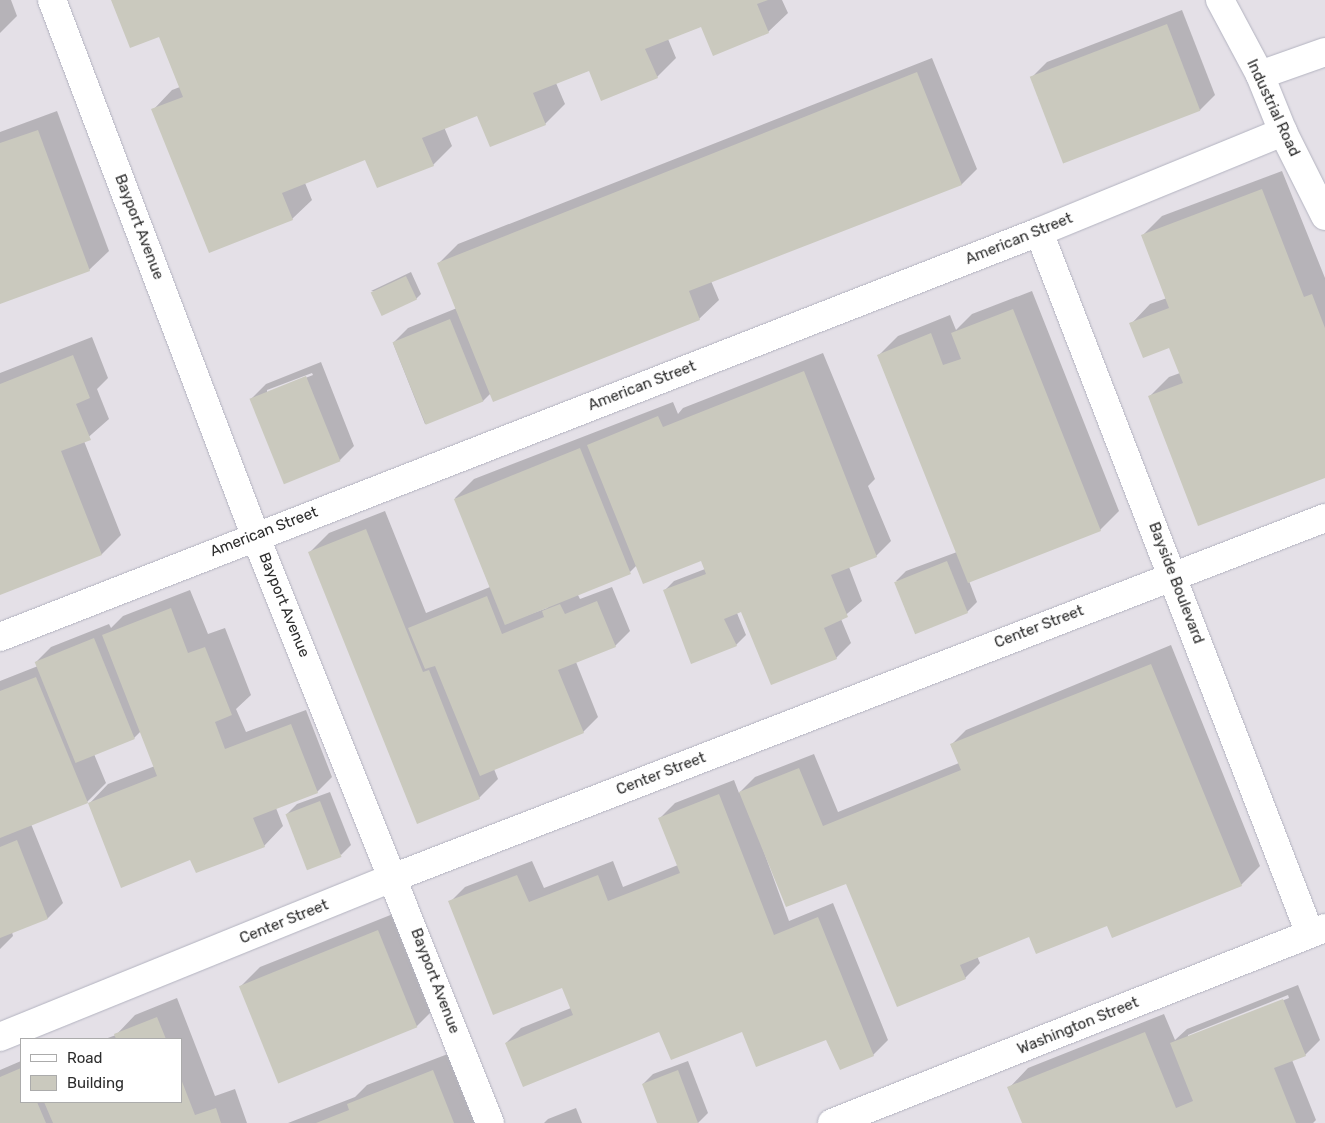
<!DOCTYPE html>
<html>
<head>
<meta charset="utf-8">
<style>
	body { margin:0 }
	#map { position:relative; width:1325px; height:1123px; overflow:hidden; background:#eeebe0; font-family:Rubik,sans-serif }
	div>[style] { position:absolute }
	[style*='--x'] { left:calc(var(--x)*1px); top:calc(var(--y)*1px); width:calc(var(--w)*1px); rotate:calc(var(--a)*1deg) }
	.industrial>* { inset:0; background:#e4e0e7 }
	.shadow>* { inset:0; background:#0003 }
	.building>* { inset:0; background:#cac9be; transform-origin:0 0 }
	.roads { filter:drop-shadow(0 0 1px #b3b3c0) drop-shadow(0 0 1px #b3b3c0) }
	.street>* { height:28px; margin:-14px; padding:0 14px; transform-origin:14px; border-radius:14px; background:#fff }
	.secondary>* { height:28px; margin:-14px; padding:0 14px; transform-origin:14px; border-radius:14px; background:#fff }
	span { translate:-50% -50%; white-space:nowrap; text-align:center; line-height:1.15; -webkit-text-stroke:4.5px #fff; paint-order:stroke }
	.street-label { font-size:15px; color:#2d2d2d }
	.legend { position:absolute; left:20px; top:1038px; width:162px; height:65px; box-sizing:border-box; background:#fff; border:1px solid #ababab; margin:0; padding:6px 9px; list-style:none; font-size:15px; color:#2d2d2d }
	.legend li { display:flex; align-items:center; gap:10px; height:25px }
	.legend b { width:25px; border:1px solid #ababab }
</style>
</head>
<body>
<div id="map">
	<div class="industrial">
		<div style="clip-path:polygon(evenodd,0 0,1325px 0,1325px 1123px,0 1123px,0 0,21px 1039px,181px 1039px,181px 1102px,21px 1102px,21px 1039px)"></div>
	</div>
	<div class="shadow">
		<div style="clip-path:polygon(0 0,11px 0,17px 16px,0 33px)"></div>
		<div style="clip-path:polygon(112px 0,782px 0,788px 13px,768px 32px,702px 26px,668px 39px,676px 58px,657px 77px,590px 70px,556px 83px,565px 104px,545px 124px,478px 114px,444px 127px,452px 146px,433px 165px,366px 158px,305px 183px,312px 200px,292px 219px,153px 110px,172px 90px,180px 87px,159px 35px)"></div>
		<div style="clip-path:polygon(1182px 10px,1215px 95px,1200px 110px,1032px 77px,1047px 62px)"></div>
		<div style="clip-path:polygon(932px 58px,977px 169px,962px 184px,711px 281px,719px 300px,699px 319px,491px 393px,483px 401px,425px 424px,393px 343px,408px 328px,457px 308px,439px 263px,458px 244px)"></div>
		<div style="clip-path:polygon(57px 111px,109px 251px,89px 270px,0 303px,0 132px)"></div>
		<div style="clip-path:polygon(1282px 171px,1325px 278px,1325px 477px,1150px 396px,1169px 377px,1180px 373px,1170px 346px,1131px 324px,1150px 304px,1167px 298px,1143px 235px,1162px 216px)"></div>
		<div style="clip-path:polygon(411px 272px,421px 294px,416px 299px,371px 291px)"></div>
		<div style="clip-path:polygon(1032px 291px,1119px 511px,1100px 530px,969px 581px,977px 602px,967px 612px,896px 581px,906px 571px,957px 552px,879px 355px,898px 336px,950px 315px,956px 330px,972px 314px)"></div>
		<div style="clip-path:polygon(92px 337px,108px 378px,97px 389px,109px 419px,84px 441px,121px 535px,102px 554px,0 594px,0 373px)"></div>
		<div style="clip-path:polygon(evenodd,823px 353px,875px 479px,868px 486px,891px 541px,876px 556px,849px 567px,862px 601px,841px 619px,851px 643px,836px 658px,742px 611px,737px 613px,746px 635px,736px 645px,664px 591px,674px 581px,705px 569px,702px 559px,637px 565px,629px 573px,577px 593px,580px 599px,612px 587px,630px 631px,615px 646px,576px 662px,598px 717px,583px 732px,494px 769px,498px 779px,479px 798px,310px 552px,329px 533px,385px 511px,426px 613px,490px 587px,455px 498px,474px 479px,673px 402px,678px 414px,683px 408px,823px 353px,552px 603px,547px 608px,517px 619px,516px 617px,552px 603px)"></div>
		<div style="clip-path:polygon(evenodd,321px 362px,354px 446px,339px 461px,251px 399px,266px 384px,321px 362px,312px 373px,313px 375px,267px 393px,267px 390px,312px 373px)"></div>
		<div style="clip-path:polygon(190px 590px,208px 634px,225px 628px,251px 695px,236px 709px,246px 732px,306px 710px,332px 777px,317px 792px,276px 808px,283px 826px,264px 846px,191px 859px,89px 804px,108px 784px,155px 766px,141px 731px,134px 738px,94px 754px,106px 783px,87px 802px,31px 824px,63px 903px,48px 918px,12px 932px,13px 936px,0 949px,0 681px,38px 666px,36px 662px,51px 647px,109px 624px,111px 628px,123px 616px)"></div>
		<div style="clip-path:polygon(1171px 645px,1260px 866px,1241px 885px,1107px 923px,1029px 935px,977px 956px,980px 963px,965px 978px,846px 882px,760px 841px,789px 921px,833px 903px,888px 1040px,873px 1055px,827px 1038px,743px 1031px,660px 1030px,506px 1043px,521px 1028px,571px 1008px,563px 986px,450px 902px,465px 887px,532px 861px,544px 888px,613px 861px,623px 887px,678px 865px,660px 818px,675px 803px,734px 780px,739px 793px,755px 777px,814px 754px,838px 812px,959px 763px,951px 745px,966px 730px)"></div>
		<div style="clip-path:polygon(330px 792px,351px 845px,341px 855px,287px 814px,297px 804px)"></div>
		<div style="clip-path:polygon(398px 912px,436px 1007px,417px 1026px,279px 1081px,241px 986px,260px 967px)"></div>
		<div style="clip-path:polygon(evenodd,1298px 985px,1320px 1040px,1305px 1055px,1292px 1060px,1316px 1120px,1313px 1123px,1023px 1123px,1009px 1088px,1028px 1068px,1164px 1014px,1175px 1040px,1187px 1029px,1298px 985px,1288px 995px,1289px 998px,1188px 1038px,1188px 1035px,1288px 995px)"></div>
		<div style="clip-path:polygon(177px 998px,215px 1096px,235px 1089px,247px 1123px,0 1123px,0 1070px,21px 1061px,21px 1102px,181px 1102px,181px 1039px,105px 1039px,116px 1035px,135px 1015px)"></div>
		<div style="clip-path:polygon(453px 1052px,480px 1123px,288px 1123px,355px 1097px,367px 1085px)"></div>
		<div style="clip-path:polygon(688px 1061px,708px 1113px,698px 1123px,658px 1123px,643px 1084px,653px 1074px)"></div>
		<div style="clip-path:polygon(576px 1108px,582px 1123px,544px 1123px,548px 1119px)"></div>
	</div>
	<div class="building">
		<div style="clip-path:polygon(111px 0,768px 0,757px 4px,769px 33px,713px 56px,701px 27px,645px 49px,658px 78px,601px 101px,589px 71px,533px 93px,546px 125px,490px 147px,477px 116px,422px 138px,434px 166px,377px 188px,365px 160px,282px 193px,293px 220px,209px 253px,151px 109px,183px 97px,159px 37px,130px 48px)"></div>
		<div style="left:1167px;top:24px;width:93px;height:147px;rotate:69deg"></div>
		<div style="clip-path:polygon(917px 72px,962px 185px,689px 291px,700px 320px,493px 402px,437px 263px)"></div>
		<div style="clip-path:polygon(38px 130px,90px 271px,0 304px,0 143px)"></div>
		<div style="clip-path:polygon(1262px 189px,1304px 297px,1312px 294px,1325px 328px,1325px 478px,1198px 526px,1148px 396px,1183px 383px,1169px 348px,1143px 358px,1129px 323px,1169px 308px,1141px 235px)"></div>
		<div style="left:406px;top:276px;width:26px;height:39px;rotate:65deg"></div>
		<div style="clip-path:polygon(1013px 309px,1101px 531px,968px 583px,877px 355px,931px 333px,943px 365px,961px 359px,951px 333px)"></div>
		<div style="left:450px;top:319px;width:89px;height:62px;rotate:68deg"></div>
		<div style="clip-path:polygon(73px 355px,90px 398px,76px 404px,91px 440px,61px 451px,102px 555px,0 595px,0 384px)"></div>
		<div style="clip-path:polygon(804px 371px,877px 557px,831px 575px,848px 617px,824px 628px,837px 659px,771px 685px,741px 612px,724px 619px,737px 646px,691px 664px,663px 590px,706px 574px,701px 561px,643px 584px,587px 445px,658px 416px,663px 427px)"></div>
		<div style="left:306px;top:376px;width:92px;height:61px;rotate:68deg"></div>
		<div style="left:580px;top:448px;width:136px;height:136px;rotate:68deg"></div>
		<div style="clip-path:polygon(366px 529px,423px 672px,429px 670px,480px 799px,417px 824px,308px 552px)"></div>
		<div style="left:947px;top:561px;width:56px;height:57px;rotate:68deg"></div>
		<div style="clip-path:polygon(487px 596px,502px 634px,544px 617px,542px 611px,560px 604px,565px 614px,597px 601px,616px 647px,558px 670px,584px 733px,480px 776px,435px 666px,425px 669px,408px 628px)"></div>
		<div style="clip-path:polygon(171px 608px,188px 653px,205px 647px,232px 715px,215px 722px,225px 749px,291px 724px,318px 793px,253px 818px,265px 847px,196px 873px,190px 860px,121px 888px,88px 803px,157px 776px,102px 635px)"></div>
		<div style="left:94px;top:638px;width:109px;height:64px;rotate:68deg"></div>
		<div style="clip-path:polygon(1151px 664px,1242px 886px,1112px 938px,1107px 926px,1036px 954px,1029px 937px,960px 965px,966px 979px,897px 1007px,846px 884px,786px 907px,739px 792px,799px 768px,823px 826px,961px 770px,950px 744px)"></div>
		<div style="clip-path:polygon(36px 677px,88px 803px,0 838px,0 691px)"></div>
		<div style="clip-path:polygon(719px 794px,774px 935px,818px 917px,874px 1056px,840px 1070px,826px 1040px,756px 1067px,742px 1032px,671px 1060px,659px 1032px,523px 1087px,505px 1043px,573px 1015px,562px 988px,493px 1015px,448px 901px,517px 875px,529px 902px,598px 875px,608px 901px,680px 873px,658px 818px)"></div>
		<div style="left:320px;top:801px;width:60px;height:37px;rotate:69deg"></div>
		<div style="clip-path:polygon(17px 840px,48px 919px,0 938px,0 847px)"></div>
		<div style="left:378px;top:930px;width:105px;height:150px;rotate:68deg"></div>
		<div style="clip-path:polygon(1283px 999px,1306px 1056px,1274px 1068px,1296px 1123px,1022px 1123px,1007px 1087px,1145px 1032px,1176px 1108px,1193px 1101px,1170px 1043px)"></div>
		<div style="clip-path:polygon(157px 1017px,166px 1039px,116px 1039px,114px 1034px)"></div>
		<div style="clip-path:polygon(21px 1068px,21px 1102px,37px 1102px,46px 1123px,0 1123px,0 1077px)"></div>
		<div style="clip-path:polygon(433px 1070px,454px 1123px,316px 1123px,349px 1110px,347px 1104px)"></div>
		<div style="clip-path:polygon(678px 1070px,698px 1123px,657px 1123px,642px 1084px)"></div>
		<div style="clip-path:polygon(181px 1079px,195px 1115px,216px 1108px,221px 1123px,53px 1123px,44px 1102px,181px 1102px)"></div>
	</div>
	<div class="roads">
		<div class="street">
			<div style="--x:52;--y:0;--w:572;--a:69.22"></div>
			<div style="--x:255;--y:535;--w:633;--a:68.22"></div>
			<div style="--x:1260;--y:75;--w:69;--a:-19.5"></div>
			<div style="--x:1039;--y:232;--w:752;--a:68.89"></div>
			<div style="--x:0;--y:637;--w:1115;--a:-21.3"></div>
			<div style="--x:1039;--y:232;--w:264;--a:-22.3"></div>
			<div style="--x:0;--y:1037;--w:426;--a:-22.1"></div>
			<div style="--x:395;--y:877;--w:997;--a:-21.11"></div>
			<div style="--x:832;--y:1123;--w:530;--a:-21.58"></div>
		</div>
		<div class="secondary">
			<div style="--x:1220;--y:0;--w:85;--a:61.9"></div>
			<div style="--x:1260;--y:75;--w:61;--a:68"></div>
			<div style="--x:1283;--y:132;--w:94;--a:63.4"></div>
		</div>
	</div>
	<div class="street-label">
		<span style="left:1273px;top:108px;rotate:65deg">Industrial Road</span>
		<span style="left:139px;top:227px;rotate:69deg">Bayport Avenue</span>
		<span style="left:1019px;top:239px;rotate:-22deg">American Street</span>
		<span style="left:642px;top:386px;rotate:-21deg">American Street</span>
		<span style="left:264px;top:532px;rotate:-21deg">American Street</span>
		<span style="left:1176px;top:583px;rotate:69deg">Bayside Boulevard</span>
		<span style="left:284px;top:605px;rotate:68deg">Bayport Avenue</span>
		<span style="left:1039px;top:627px;rotate:-21deg">Center Street</span>
		<span style="left:661px;top:774px;rotate:-21deg">Center Street</span>
		<span style="left:284px;top:922px;rotate:-22deg">Center Street</span>
		<span style="left:435px;top:981px;rotate:69deg">Bayport Avenue</span>
		<span style="left:1078px;top:1026px;rotate:-22deg">Washington Street</span>
	</div>
	<ul class="legend">
	<li><b style="height:6px;background:#fff"></b>Road</li>
	<li><b style="height:14px;background:#cac9be"></b>Building</li>
	</ul>
</div>
</body>
</html>
